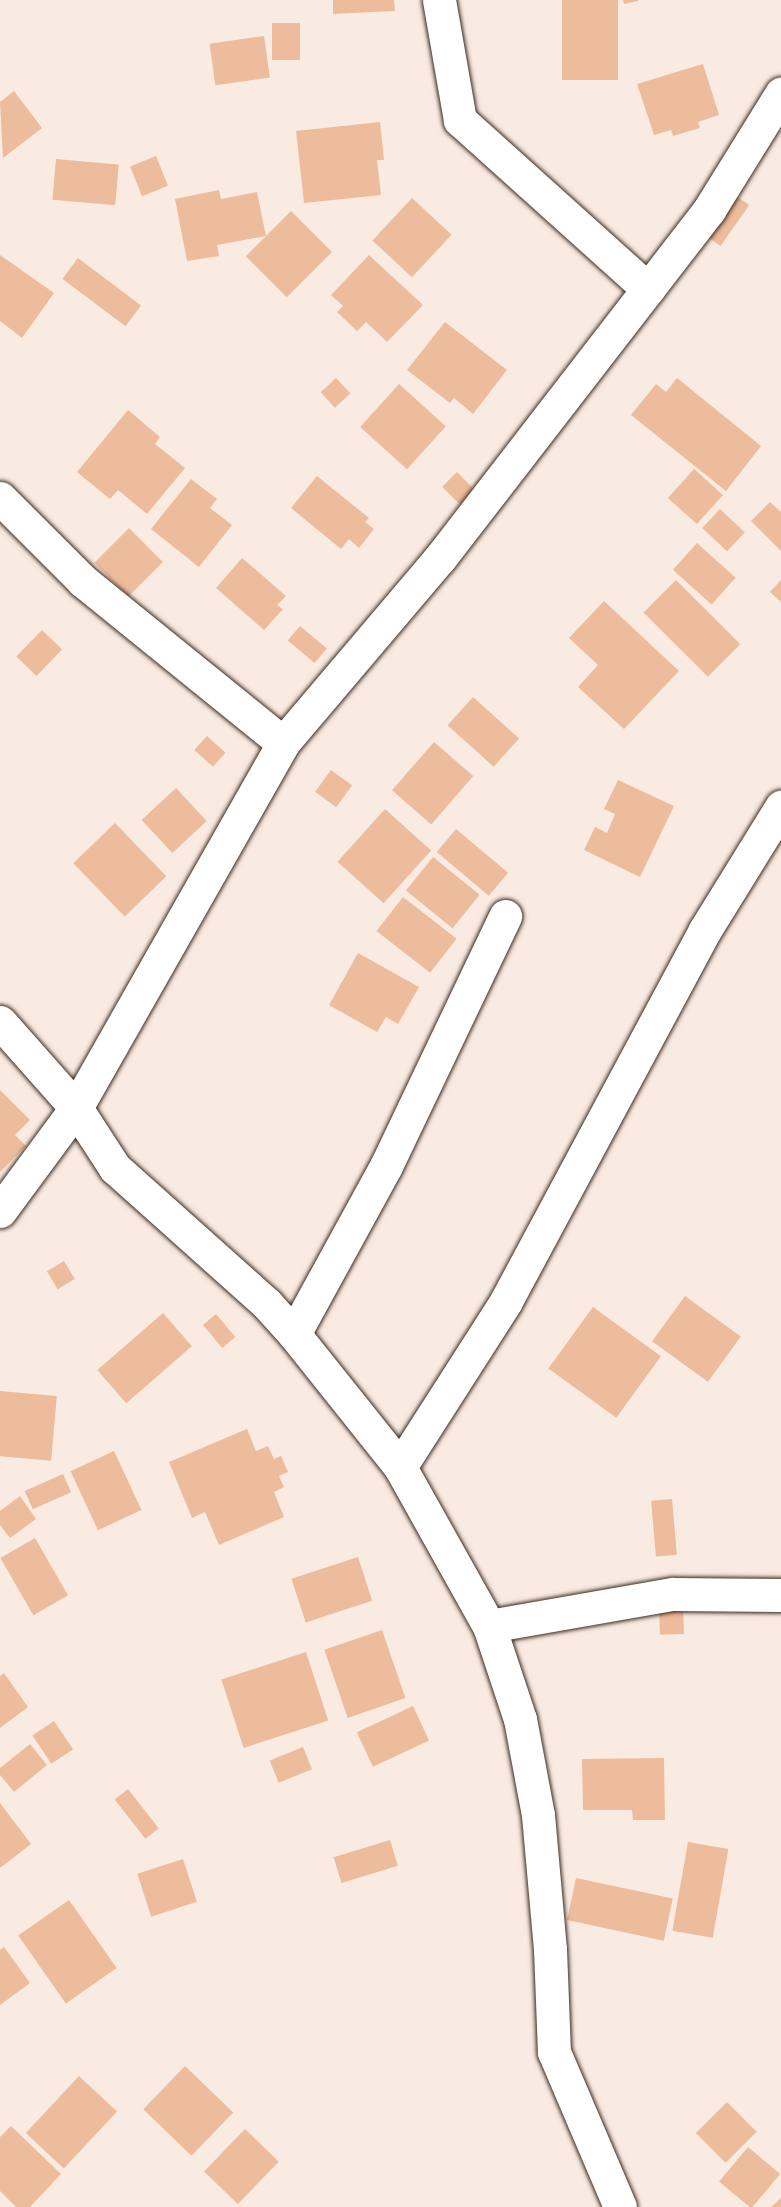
<!DOCTYPE html>
<html>
<head>
<meta charset="utf-8">
<style>
	body { margin:0 }
	#map { position:relative; width:781px; height:2207px; overflow:hidden; background:#faebe2; font-family:Caveat,sans-serif }
	div>[style] { position:absolute }
	[style*='--x'] { left:calc(var(--x)*1px); top:calc(var(--y)*1px); width:calc(var(--w)*1px); rotate:calc(var(--a)*1deg) }
	.building>* { inset:0; background:#edbc9d; transform-origin:0 0 }
	.roads { filter:drop-shadow(0 0 2px #3b2a1e) drop-shadow(0 0 2px #3b2a1e) }
	.street>* { height:33px; margin:-16.5px; padding:0 16.5px; transform-origin:16.5px; border-radius:16.5px; background:#fff }
	span { translate:-50% -50%; white-space:nowrap; text-align:center; line-height:1.15; -webkit-text-stroke:4.5px #fff; paint-order:stroke }
</style>
</head>
<body>
<div id="map">
	<div class="building">
		<div style="clip-path:polygon(333px 0,394px 0,395px 11px,333px 14px)"></div>
		<div style="left:562px;top:0;width:56px;height:80px"></div>
		<div style="clip-path:polygon(623px 0,638px 0,638px 1px,624px 4px)"></div>
		<div style="left:272px;top:23px;width:28px;height:37px"></div>
		<div style="left:264px;top:36px;width:42px;height:55px;rotate:82deg"></div>
		<div style="clip-path:polygon(703px 64px,719px 115px,698px 122px,700px 128px,673px 136px,671px 130px,654px 135px,637px 84px)"></div>
		<div style="clip-path:polygon(14px 91px,42px 128px,3px 158px,0 102px)"></div>
		<div style="clip-path:polygon(380px 122px,384px 160px,377px 160px,381px 195px,304px 203px,296px 131px)"></div>
		<div style="left:156px;top:156px;width:32px;height:28px;rotate:68deg"></div>
		<div style="left:56px;top:159px;width:63px;height:41px;rotate:5deg"></div>
		<div style="clip-path:polygon(219px 190px,221px 199px,257px 192px,266px 236px,217px 245px,219px 256px,187px 261px,175px 199px)"></div>
		<div style="left:732px;top:193px;width:21px;height:50px;rotate:35deg"></div>
		<div style="left:412px;top:198px;width:54px;height:58px;rotate:43deg"></div>
		<div style="left:291px;top:211px;width:58px;height:64px;rotate:45deg"></div>
		<div style="clip-path:polygon(0 255px,54px 293px,22px 338px,0 321px)"></div>
		<div style="clip-path:polygon(369px 255px,423px 305px,387px 342px,366px 322px,357px 331px,337px 312px,343px 306px,331px 295px)"></div>
		<div style="left:78px;top:258px;width:79px;height:26px;rotate:37deg"></div>
		<div style="clip-path:polygon(445px 322px,507px 370px,473px 414px,454px 398px,450px 403px,407px 370px)"></div>
		<div style="left:336px;top:378px;width:21px;height:21px;rotate:47deg"></div>
		<div style="clip-path:polygon(677px 378px,761px 446px,726px 491px,631px 415px,656px 384px,666px 392px)"></div>
		<div style="left:399px;top:384px;width:63px;height:58px;rotate:42deg"></div>
		<div style="clip-path:polygon(128px 410px,160px 437px,155px 444px,185px 468px,147px 514px,118px 490px,110px 499px,77px 472px)"></div>
		<div style="left:694px;top:469px;width:39px;height:39px;rotate:42deg"></div>
		<div style="left:457px;top:472px;width:25px;height:21px;rotate:45deg"></div>
		<div style="clip-path:polygon(317px 476px,369px 518px,365px 522px,374px 529px,359px 548px,349px 539px,341px 549px,291px 508px)"></div>
		<div style="clip-path:polygon(191px 479px,217px 499px,210px 508px,232px 525px,199px 567px,151px 529px)"></div>
		<div style="clip-path:polygon(770px 502px,781px 512px,781px 551px,751px 521px)"></div>
		<div style="left:720px;top:509px;width:34px;height:26px;rotate:43deg"></div>
		<div style="left:129px;top:528px;width:48px;height:49px;rotate:45deg"></div>
		<div style="left:697px;top:543px;width:52px;height:36px;rotate:42deg"></div>
		<div style="clip-path:polygon(242px 558px,286px 596px,277px 605px,283px 609px,264px 630px,216px 588px)"></div>
		<div style="left:676px;top:580px;width:91px;height:46px;rotate:45deg"></div>
		<div style="clip-path:polygon(781px 580px,781px 602px,770px 592px)"></div>
		<div style="clip-path:polygon(604px 601px,679px 671px,624px 729px,578px 687px,598px 665px,569px 638px)"></div>
		<div style="left:300px;top:626px;width:35px;height:19px;rotate:40deg"></div>
		<div style="left:42px;top:630px;width:28px;height:37px;rotate:44deg"></div>
		<div style="left:473px;top:697px;width:62px;height:38px;rotate:42deg"></div>
		<div style="left:207px;top:736px;width:25px;height:19px;rotate:42deg"></div>
		<div style="left:434px;top:742px;width:52px;height:64px;rotate:41deg"></div>
		<div style="left:331px;top:770px;width:26px;height:27px;rotate:36deg"></div>
		<div style="clip-path:polygon(618px 780px,674px 806px,640px 877px,584px 850px,595px 827px,607px 833px,615px 814px,604px 809px)"></div>
		<div style="left:176px;top:788px;width:45px;height:47px;rotate:47deg"></div>
		<div style="left:385px;top:809px;width:62px;height:71px;rotate:42deg"></div>
		<div style="left:115px;top:823px;width:74px;height:58px;rotate:46deg"></div>
		<div style="left:456px;top:829px;width:68px;height:30px;rotate:40deg"></div>
		<div style="left:433px;top:857px;width:60px;height:43px;rotate:39deg"></div>
		<div style="left:403px;top:897px;width:68px;height:43px;rotate:38deg"></div>
		<div style="clip-path:polygon(358px 953px,419px 987px,398px 1024px,386px 1017px,377px 1032px,329px 1005px)"></div>
		<div style="clip-path:polygon(0 1090px,30px 1120px,15px 1135px,26px 1146px,0 1172px)"></div>
		<div style="left:64px;top:1261px;width:21px;height:20px;rotate:59deg"></div>
		<div style="left:685px;top:1296px;width:69px;height:56px;rotate:36deg"></div>
		<div style="left:593px;top:1307px;width:84px;height:76px;rotate:36deg"></div>
		<div style="left:163px;top:1313px;width:44px;height:87px;rotate:49deg"></div>
		<div style="left:216px;top:1314px;width:30px;height:17px;rotate:50deg"></div>
		<div style="left:0;top:1391px;width:57px;height:65px;rotate:5deg"></div>
		<div style="clip-path:polygon(247px 1429px,256px 1451px,268px 1446px,274px 1459px,281px 1456px,288px 1472px,279px 1476px,284px 1487px,274px 1492px,284px 1517px,219px 1545px,205px 1512px,192px 1518px,169px 1462px)"></div>
		<div style="left:114px;top:1451px;width:65px;height:48px;rotate:65deg"></div>
		<div style="left:63px;top:1474px;width:20px;height:42px;rotate:66deg"></div>
		<div style="clip-path:polygon(20px 1496px,36px 1519px,10px 1538px,0 1525px,0 1511px)"></div>
		<div style="left:672px;top:1499px;width:56px;height:21px;rotate:85deg"></div>
		<div style="left:35px;top:1538px;width:66px;height:40px;rotate:60deg"></div>
		<div style="left:358px;top:1557px;width:46px;height:70px;rotate:72deg"></div>
		<div style="left:683px;top:1606px;width:28px;height:24px;rotate:88deg"></div>
		<div style="left:382px;top:1630px;width:72px;height:61px;rotate:71deg"></div>
		<div style="left:306px;top:1652px;width:72px;height:89px;rotate:72deg"></div>
		<div style="clip-path:polygon(4px 1673px,28px 1707px,0 1728px,0 1676px)"></div>
		<div style="left:413px;top:1706px;width:38px;height:62px;rotate:65deg"></div>
		<div style="left:54px;top:1721px;width:34px;height:26px;rotate:56deg"></div>
		<div style="clip-path:polygon(30px 1744px,47px 1765px,14px 1792px,0 1775px,0 1768px)"></div>
		<div style="left:303px;top:1747px;width:24px;height:36px;rotate:68deg"></div>
		<div style="clip-path:polygon(664px 1758px,665px 1820px,633px 1820px,632px 1810px,583px 1810px,582px 1759px)"></div>
		<div style="left:128px;top:1789px;width:50px;height:17px;rotate:52deg"></div>
		<div style="clip-path:polygon(0 1803px,31px 1844px,0 1868px)"></div>
		<div style="left:390px;top:1840px;width:27px;height:59px;rotate:73deg"></div>
		<div style="left:688px;top:1842px;width:41px;height:90px;rotate:10deg"></div>
		<div style="left:183px;top:1859px;width:45px;height:48px;rotate:72deg"></div>
		<div style="left:576px;top:1878px;width:99px;height:43px;rotate:12deg"></div>
		<div style="left:69px;top:1900px;width:83px;height:62px;rotate:55deg"></div>
		<div style="clip-path:polygon(4px 1947px,30px 1983px,0 2005px,0 1950px)"></div>
		<div style="left:185px;top:2066px;width:67px;height:60px;rotate:44deg"></div>
		<div style="left:79px;top:2076px;width:52px;height:78px;rotate:43deg"></div>
		<div style="left:727px;top:2102px;width:42px;height:44px;rotate:45deg"></div>
		<div style="clip-path:polygon(11px 2126px,61px 2174px,30px 2207px,16px 2207px,0 2191px,0 2137px)"></div>
		<div style="left:245px;top:2129px;width:47px;height:59px;rotate:44deg"></div>
		<div style="left:748px;top:2147px;width:42px;height:45px;rotate:40deg"></div>
		<div style="clip-path:polygon(781px 2198px,781px 2207px,771px 2207px)"></div>
	</div>
	<div class="roads">
		<div class="street">
			<div style="--x:439;--y:0;--w:122;--a:80.1"></div>
			<div style="--x:460;--y:120;--w:253;--a:42"></div>
			<div style="--x:0;--y:498;--w:117;--a:45"></div>
			<div style="--x:83;--y:581;--w:257;--a:39"></div>
			<div style="--x:0;--y:1022;--w:115;--a:48.5"></div>
			<div style="--x:76;--y:1108;--w:72;--a:57"></div>
			<div style="--x:115;--y:1168;--w:204;--a:41.8"></div>
			<div style="--x:267;--y:1304;--w:40;--a:48"></div>
			<div style="--x:294;--y:1334;--w:170;--a:51.4"></div>
			<div style="--x:400;--y:1467;--w:182;--a:60.8"></div>
			<div style="--x:489;--y:1626;--w:98;--a:71.6"></div>
			<div style="--x:520;--y:1719;--w:98;--a:79.4"></div>
			<div style="--x:538;--y:1815;--w:135;--a:84.9"></div>
			<div style="--x:550;--y:1949;--w:103;--a:87.8"></div>
			<div style="--x:554;--y:2052;--w:168;--a:66.9"></div>
			<div style="--x:0;--y:1211;--w:128;--a:-53.6"></div>
			<div style="--x:76;--y:1108;--w:420;--a:-60.4"></div>
			<div style="--x:283;--y:743;--w:243;--a:-49.7"></div>
			<div style="--x:440;--y:558;--w:440;--a:-52.3"></div>
			<div style="--x:709;--y:210;--w:137;--a:-58.2"></div>
			<div style="--x:294;--y:1334;--w:192;--a:-61.3"></div>
			<div style="--x:386;--y:1166;--w:277;--a:-64.5"></div>
			<div style="--x:400;--y:1467;--w:197;--a:-57.4"></div>
			<div style="--x:506;--y:1301;--w:421;--a:-61.8"></div>
			<div style="--x:705;--y:930;--w:145;--a:-58.3"></div>
			<div style="--x:489;--y:1626;--w:187;--a:-9.9"></div>
			<div style="--x:673;--y:1594;--w:108;--a:0.5"></div>
		</div>
	</div>
</div>
</body>
</html>
